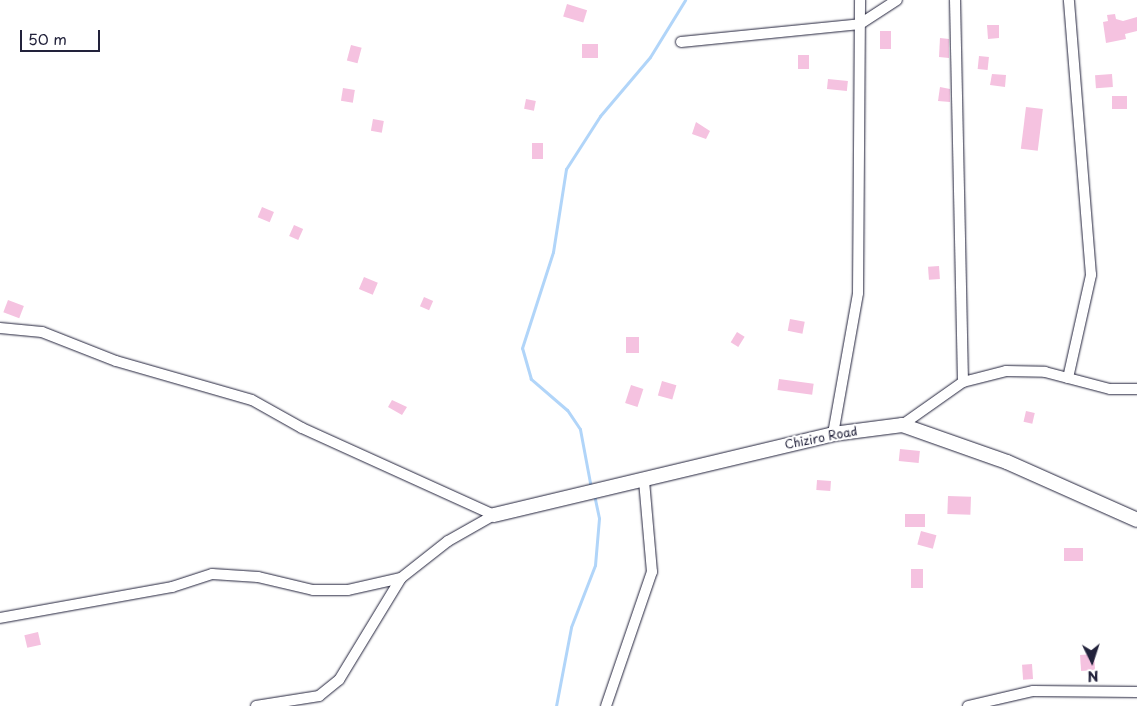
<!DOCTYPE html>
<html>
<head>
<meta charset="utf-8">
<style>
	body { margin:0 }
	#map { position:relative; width:1137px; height:706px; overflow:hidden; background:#fff; font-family:"Playpen Sans",sans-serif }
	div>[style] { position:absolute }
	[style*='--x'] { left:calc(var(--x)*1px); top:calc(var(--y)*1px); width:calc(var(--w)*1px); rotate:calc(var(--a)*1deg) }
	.stream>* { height:3px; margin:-1.5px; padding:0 1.5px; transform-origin:1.5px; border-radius:1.5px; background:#b1d5f9 }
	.building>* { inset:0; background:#f5c2e0; transform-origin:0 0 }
	.roads { filter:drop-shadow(0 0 1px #22223b) drop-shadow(0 0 1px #22223b) }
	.street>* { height:10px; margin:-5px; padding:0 5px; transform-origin:5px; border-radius:5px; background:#fff }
	.secondary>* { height:14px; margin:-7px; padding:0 7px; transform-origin:7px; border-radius:7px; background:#fff }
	span { translate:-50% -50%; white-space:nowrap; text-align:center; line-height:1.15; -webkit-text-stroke:4px #fff; paint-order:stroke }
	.street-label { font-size:12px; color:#22223b }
	.north { position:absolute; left:1067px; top:636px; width:50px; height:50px; -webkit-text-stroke:4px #fff; paint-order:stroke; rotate:176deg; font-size:14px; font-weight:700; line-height:20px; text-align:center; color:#22223b }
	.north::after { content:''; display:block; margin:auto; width:18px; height:22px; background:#22223b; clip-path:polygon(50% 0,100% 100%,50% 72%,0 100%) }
	.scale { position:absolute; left:20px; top:30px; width:80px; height:22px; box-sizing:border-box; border:2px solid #22223b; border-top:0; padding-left:6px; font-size:15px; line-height:18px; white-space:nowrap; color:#22223b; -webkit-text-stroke:4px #fff; paint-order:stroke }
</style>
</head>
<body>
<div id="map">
	<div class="stream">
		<div style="--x:591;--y:488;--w:60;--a:-100.6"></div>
		<div style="--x:580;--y:429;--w:23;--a:-124"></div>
		<div style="--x:567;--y:410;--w:48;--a:-139.3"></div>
		<div style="--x:531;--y:379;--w:32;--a:-106"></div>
		<div style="--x:522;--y:348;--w:101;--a:-72.1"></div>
		<div style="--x:553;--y:252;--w:84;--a:-81.1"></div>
		<div style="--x:566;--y:169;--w:63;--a:-57.3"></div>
		<div style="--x:600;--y:116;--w:77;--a:-49.7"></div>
		<div style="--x:650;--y:57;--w:67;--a:-58.4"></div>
		<div style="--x:556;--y:706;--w:80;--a:-79.2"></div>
		<div style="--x:571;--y:627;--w:66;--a:-68.8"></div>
		<div style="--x:595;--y:565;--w:47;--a:-85.1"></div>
		<div style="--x:599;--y:518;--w:25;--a:-102"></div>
	</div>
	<div class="building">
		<div style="left:567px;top:4px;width:21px;height:13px;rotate:17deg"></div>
		<div style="clip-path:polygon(1115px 14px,1116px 19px,1123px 21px,1137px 17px,1137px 31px,1125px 34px,1126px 39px,1106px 43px,1103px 22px,1108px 21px,1107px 15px)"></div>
		<div style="clip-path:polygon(987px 25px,999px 25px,999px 38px,988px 39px)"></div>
		<div style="left:891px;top:31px;width:18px;height:11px;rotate:90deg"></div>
		<div style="clip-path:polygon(940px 38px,949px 39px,949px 58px,939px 57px)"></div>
		<div style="left:582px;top:44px;width:16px;height:14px"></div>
		<div style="left:351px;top:45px;width:11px;height:16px;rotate:15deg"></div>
		<div style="left:798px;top:55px;width:11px;height:14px"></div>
		<div style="left:979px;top:56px;width:10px;height:13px;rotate:6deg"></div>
		<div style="clip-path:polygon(992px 74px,1006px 75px,1005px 87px,990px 85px)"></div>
		<div style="left:1112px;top:74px;width:13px;height:17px;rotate:86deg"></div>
		<div style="left:828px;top:79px;width:20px;height:10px;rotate:6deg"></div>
		<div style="clip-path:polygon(940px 87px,950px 89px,950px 102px,938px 101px)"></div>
		<div style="left:343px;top:88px;width:12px;height:13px;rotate:9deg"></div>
		<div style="left:1112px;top:96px;width:15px;height:13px"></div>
		<div style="left:526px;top:99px;width:10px;height:10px;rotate:11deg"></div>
		<div style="left:1026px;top:107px;width:17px;height:42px;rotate:7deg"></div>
		<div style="left:373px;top:119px;width:11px;height:12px;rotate:10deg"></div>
		<div style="clip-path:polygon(696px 122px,710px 131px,706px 139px,692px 134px)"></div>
		<div style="left:532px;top:143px;width:11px;height:16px"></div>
		<div style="left:262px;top:207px;width:13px;height:11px;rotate:23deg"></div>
		<div style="left:294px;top:225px;width:10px;height:12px;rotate:24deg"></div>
		<div style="left:939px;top:266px;width:13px;height:11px;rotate:86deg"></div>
		<div style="left:364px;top:277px;width:15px;height:13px;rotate:23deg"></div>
		<div style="left:424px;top:297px;width:10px;height:10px;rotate:24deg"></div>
		<div style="left:8px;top:300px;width:17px;height:13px;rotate:21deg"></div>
		<div style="left:790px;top:319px;width:15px;height:12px;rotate:11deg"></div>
		<div style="left:737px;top:332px;width:9px;height:12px;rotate:32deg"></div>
		<div style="left:626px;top:337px;width:13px;height:16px"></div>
		<div style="left:779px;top:379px;width:35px;height:11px;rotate:8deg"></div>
		<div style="left:662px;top:381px;width:15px;height:15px;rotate:16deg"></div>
		<div style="left:631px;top:385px;width:13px;height:19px;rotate:18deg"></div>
		<div style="clip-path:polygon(392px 400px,407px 407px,402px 415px,388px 407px)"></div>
		<div style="left:1026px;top:411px;width:9px;height:11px;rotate:13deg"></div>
		<div style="left:900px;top:449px;width:20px;height:12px;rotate:6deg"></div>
		<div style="left:817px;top:480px;width:14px;height:10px;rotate:4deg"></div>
		<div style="left:948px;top:496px;width:23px;height:18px;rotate:2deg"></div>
		<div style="left:905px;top:514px;width:20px;height:13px"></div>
		<div style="left:921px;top:531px;width:16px;height:14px;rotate:15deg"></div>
		<div style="left:1064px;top:548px;width:19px;height:13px"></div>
		<div style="left:911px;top:569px;width:12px;height:19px"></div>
		<div style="left:38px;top:632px;width:13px;height:14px;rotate:77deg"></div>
		<div style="left:1094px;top:654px;width:16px;height:14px;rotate:86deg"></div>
		<div style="left:1032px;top:664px;width:15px;height:10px;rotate:86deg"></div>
	</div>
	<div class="roads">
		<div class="street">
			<div style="--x:955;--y:0;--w:382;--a:88.8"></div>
			<div style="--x:681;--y:42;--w:180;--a:-5.7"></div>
			<div style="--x:860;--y:24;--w:44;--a:-33"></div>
			<div style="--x:0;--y:328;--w:42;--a:5.4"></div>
			<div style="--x:42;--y:332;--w:79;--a:21.4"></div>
			<div style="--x:116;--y:361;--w:141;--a:16"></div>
			<div style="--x:252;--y:400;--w:57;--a:29.2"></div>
			<div style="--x:302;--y:428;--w:211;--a:24.4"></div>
			<div style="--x:494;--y:515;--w:53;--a:150.5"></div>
			<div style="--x:448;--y:541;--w:60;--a:141.8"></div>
			<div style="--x:401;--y:578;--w:54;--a:167.2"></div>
			<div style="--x:348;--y:590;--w:35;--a:180"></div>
			<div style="--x:313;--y:590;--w:57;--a:-166.7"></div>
			<div style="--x:258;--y:577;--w:46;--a:-176.3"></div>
			<div style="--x:212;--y:574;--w:42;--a:162"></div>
			<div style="--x:172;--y:587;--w:175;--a:169.8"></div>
			<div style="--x:1068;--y:378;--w:106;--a:-77.4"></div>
			<div style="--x:1091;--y:275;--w:276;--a:-94.6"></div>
			<div style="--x:902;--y:425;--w:75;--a:-35.2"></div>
			<div style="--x:963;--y:382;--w:44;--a:-14.3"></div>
			<div style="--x:1006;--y:371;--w:39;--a:1"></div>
			<div style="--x:1045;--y:372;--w:67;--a:14.7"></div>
			<div style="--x:1110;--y:389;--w:27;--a:0"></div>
			<div style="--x:833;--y:434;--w:143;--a:-79.9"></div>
			<div style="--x:858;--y:293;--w:293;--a:-89.6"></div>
			<div style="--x:256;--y:706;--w:64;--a:-9"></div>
			<div style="--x:319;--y:696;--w:26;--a:-39"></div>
			<div style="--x:339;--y:680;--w:119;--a:-58.7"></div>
			<div style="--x:606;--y:706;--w:142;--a:-71.1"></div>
			<div style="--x:652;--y:572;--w:91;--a:-95"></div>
			<div style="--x:968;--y:706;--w:67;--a:-13"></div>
			<div style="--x:1033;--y:691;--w:104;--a:0.6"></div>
		</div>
		<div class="secondary">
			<div style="--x:494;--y:515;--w:349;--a:-13.4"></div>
			<div style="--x:833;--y:434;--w:70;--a:-7.4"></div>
			<div style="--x:902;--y:425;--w:111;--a:19.4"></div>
			<div style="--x:1007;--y:462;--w:142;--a:24"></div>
		</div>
	</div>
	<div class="street-label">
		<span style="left:821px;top:438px;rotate:-11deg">Chiziro Road</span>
	</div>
	<div class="north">N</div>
	<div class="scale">50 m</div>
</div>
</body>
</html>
